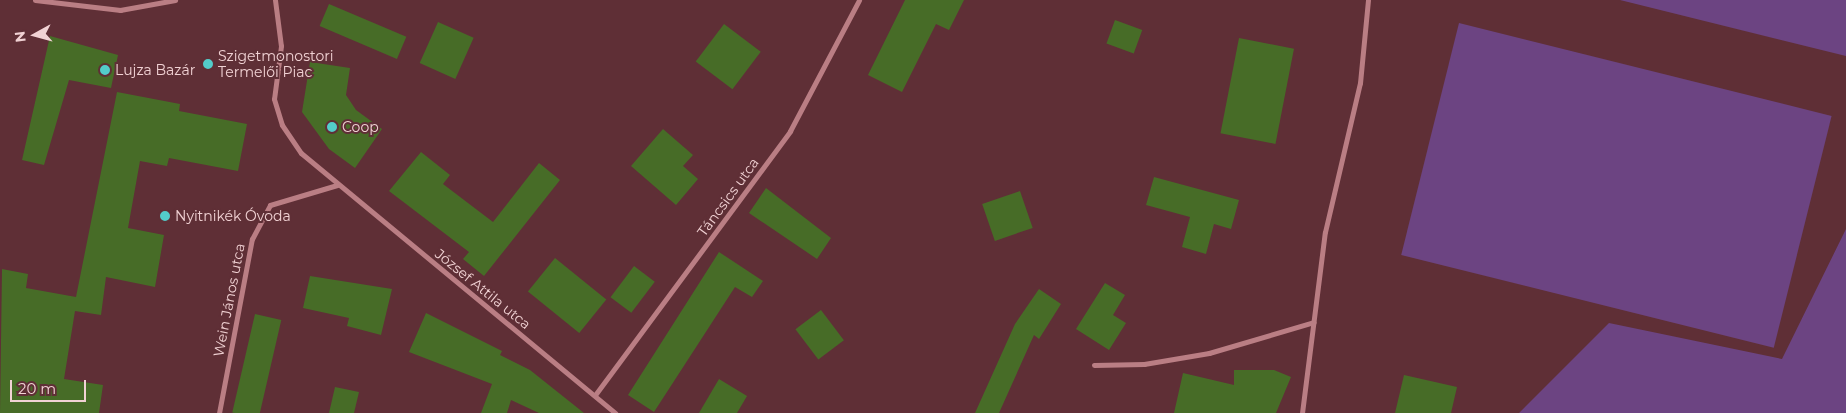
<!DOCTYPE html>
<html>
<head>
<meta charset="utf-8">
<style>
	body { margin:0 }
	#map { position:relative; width:1846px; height:413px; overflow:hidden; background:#5f2f36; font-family:Montserrat,sans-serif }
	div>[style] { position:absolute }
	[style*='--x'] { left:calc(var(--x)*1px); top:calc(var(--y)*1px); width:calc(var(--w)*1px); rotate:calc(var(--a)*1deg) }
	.green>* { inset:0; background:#6c4482; transform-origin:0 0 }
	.building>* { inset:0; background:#476c27; transform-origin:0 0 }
	.minor>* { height:5px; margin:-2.5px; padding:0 2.5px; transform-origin:2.5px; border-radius:2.5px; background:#ba7e84 }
	.dots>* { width:14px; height:14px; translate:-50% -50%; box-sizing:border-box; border:2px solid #5f2f36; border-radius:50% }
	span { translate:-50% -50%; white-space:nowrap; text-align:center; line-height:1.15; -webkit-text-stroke:4px #5f2f36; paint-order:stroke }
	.poi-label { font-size:14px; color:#f1d2d4 }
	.left { translate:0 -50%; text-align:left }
	.street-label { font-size:14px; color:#f1d2d4 }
	.north { position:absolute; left:10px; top:10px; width:50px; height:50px; -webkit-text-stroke:4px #5f2f36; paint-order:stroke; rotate:263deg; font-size:14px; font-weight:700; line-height:20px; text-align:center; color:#f1d2d4 }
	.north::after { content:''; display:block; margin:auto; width:18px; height:22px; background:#f1d2d4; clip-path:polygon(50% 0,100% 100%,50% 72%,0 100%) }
	.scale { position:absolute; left:10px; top:380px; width:76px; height:22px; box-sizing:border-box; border:2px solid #f1d2d4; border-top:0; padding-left:6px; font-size:15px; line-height:18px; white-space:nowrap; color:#f1d2d4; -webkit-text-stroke:4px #5f2f36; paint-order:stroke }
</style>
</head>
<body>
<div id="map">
	<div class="green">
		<div style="clip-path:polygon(1620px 0,1846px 0,1846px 56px)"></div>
		<div style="left:1459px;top:23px;width:384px;height:239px;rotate:14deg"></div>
		<div style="clip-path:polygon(1846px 229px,1846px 413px,1519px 413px,1609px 323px,1782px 359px)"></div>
	</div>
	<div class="building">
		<div style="clip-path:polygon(905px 0,964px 0,949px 30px,936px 24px,902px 92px,868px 75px)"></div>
		<div style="left:329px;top:4px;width:84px;height:24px;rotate:23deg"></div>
		<div style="left:1115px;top:20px;width:29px;height:25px;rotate:20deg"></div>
		<div style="left:438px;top:22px;width:39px;height:45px;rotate:24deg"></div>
		<div style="left:724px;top:24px;width:46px;height:47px;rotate:37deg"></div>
		<div style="clip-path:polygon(50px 36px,118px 55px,111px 88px,69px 80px,44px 165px,22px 160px)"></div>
		<div style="left:1239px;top:38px;width:56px;height:97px;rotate:11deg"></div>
		<div style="clip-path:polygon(310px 62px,350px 68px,346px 95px,356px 110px,382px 129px,355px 168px,329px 149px,302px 112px)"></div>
		<div style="clip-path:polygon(117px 92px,180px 104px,179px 111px,247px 124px,238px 171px,169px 158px,167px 166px,140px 161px,128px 228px,164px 235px,155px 287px,106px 277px,101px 315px,75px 311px,64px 379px,103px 385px,99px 413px,0 413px,2px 269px,28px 274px,26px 288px,76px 297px)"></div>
		<div style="clip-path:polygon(663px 129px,693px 155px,683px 166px,698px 179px,676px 205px,631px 166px)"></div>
		<div style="clip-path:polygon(421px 152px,450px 175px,443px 184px,493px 222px,539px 163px,560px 180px,484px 276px,463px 259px,469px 252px,389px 191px)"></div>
		<div style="clip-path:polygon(1154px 177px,1239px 200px,1231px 229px,1214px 224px,1206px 254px,1182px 247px,1190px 217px,1146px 205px)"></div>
		<div style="clip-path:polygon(766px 188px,831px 238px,817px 259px,749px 213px)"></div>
		<div style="left:1020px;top:191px;width:39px;height:40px;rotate:71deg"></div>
		<div style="clip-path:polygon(719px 252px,763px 281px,752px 297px,735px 287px,654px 412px,628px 395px)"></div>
		<div style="left:555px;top:258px;width:66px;height:43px;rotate:39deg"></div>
		<div style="left:634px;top:266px;width:26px;height:39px;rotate:37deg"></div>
		<div style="clip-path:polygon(310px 276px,392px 289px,381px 335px,347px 326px,349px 318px,303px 308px)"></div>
		<div style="clip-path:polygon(1105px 283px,1125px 295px,1113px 315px,1126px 323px,1109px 350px,1076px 329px)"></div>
		<div style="clip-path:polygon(1039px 289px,1061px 304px,1039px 339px,1034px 335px,999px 413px,975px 413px,1015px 324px)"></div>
		<div style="left:821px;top:310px;width:38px;height:32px;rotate:53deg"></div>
		<div style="clip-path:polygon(426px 313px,502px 351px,500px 355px,530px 370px,584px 413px,539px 413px,511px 400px,507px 413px,481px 413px,492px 384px,409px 352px)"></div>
		<div style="left:255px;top:314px;width:27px;height:101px;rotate:13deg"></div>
		<div style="clip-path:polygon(1234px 370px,1274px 370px,1291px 377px,1276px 413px,1174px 413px,1183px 373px,1234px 385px)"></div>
		<div style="clip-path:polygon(1404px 375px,1457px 387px,1451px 413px,1395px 413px)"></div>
		<div style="clip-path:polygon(719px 379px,747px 396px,737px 413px,699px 413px)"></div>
		<div style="clip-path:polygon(335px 387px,359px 392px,354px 413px,329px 413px)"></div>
	</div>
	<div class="minor">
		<div style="--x:35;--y:0;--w:86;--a:6.7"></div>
		<div style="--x:120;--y:10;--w:56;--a:-10.3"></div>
		<div style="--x:275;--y:0;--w:46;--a:82.6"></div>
		<div style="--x:281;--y:46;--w:53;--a:97.5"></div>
		<div style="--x:274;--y:99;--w:27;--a:73"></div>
		<div style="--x:282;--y:125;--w:34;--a:56"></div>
		<div style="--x:301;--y:153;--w:408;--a:39.6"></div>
		<div style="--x:1094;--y:365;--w:50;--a:-1.1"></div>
		<div style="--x:1144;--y:364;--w:66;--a:-9.6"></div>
		<div style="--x:1209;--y:353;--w:109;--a:-16.4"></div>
		<div style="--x:595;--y:395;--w:328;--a:-53.5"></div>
		<div style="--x:790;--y:131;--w:148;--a:-62.2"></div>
		<div style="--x:219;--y:413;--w:177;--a:-79.3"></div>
		<div style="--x:252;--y:239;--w:38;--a:-62"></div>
		<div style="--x:270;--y:205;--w:70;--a:-16.6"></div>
		<div style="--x:1302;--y:413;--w:182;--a:-82.8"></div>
		<div style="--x:1325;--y:232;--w:153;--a:-76.8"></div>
		<div style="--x:1360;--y:83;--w:83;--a:-84.5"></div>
	</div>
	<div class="dots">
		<div style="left:208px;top:64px;background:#53cdca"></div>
		<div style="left:105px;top:70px;background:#53cdca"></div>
		<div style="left:332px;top:127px;background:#53cdca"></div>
		<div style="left:165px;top:216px;background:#53cdca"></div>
	</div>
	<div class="poi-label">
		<span class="left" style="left:218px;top:64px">Szigetmonostori<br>Termelői Piac</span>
		<span class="left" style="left:115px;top:70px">Lujza Bazár</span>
		<span class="left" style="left:342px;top:127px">Coop</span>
		<span class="left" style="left:175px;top:216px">Nyitnikék Óvoda</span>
	</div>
	<div class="street-label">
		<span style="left:728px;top:197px;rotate:-54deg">Táncsics utca</span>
		<span style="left:483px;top:289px;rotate:39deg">József Attila utca</span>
		<span style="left:229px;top:300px;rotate:-79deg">Wein János utca</span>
	</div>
	<div class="north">N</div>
	<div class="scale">20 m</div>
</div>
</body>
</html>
